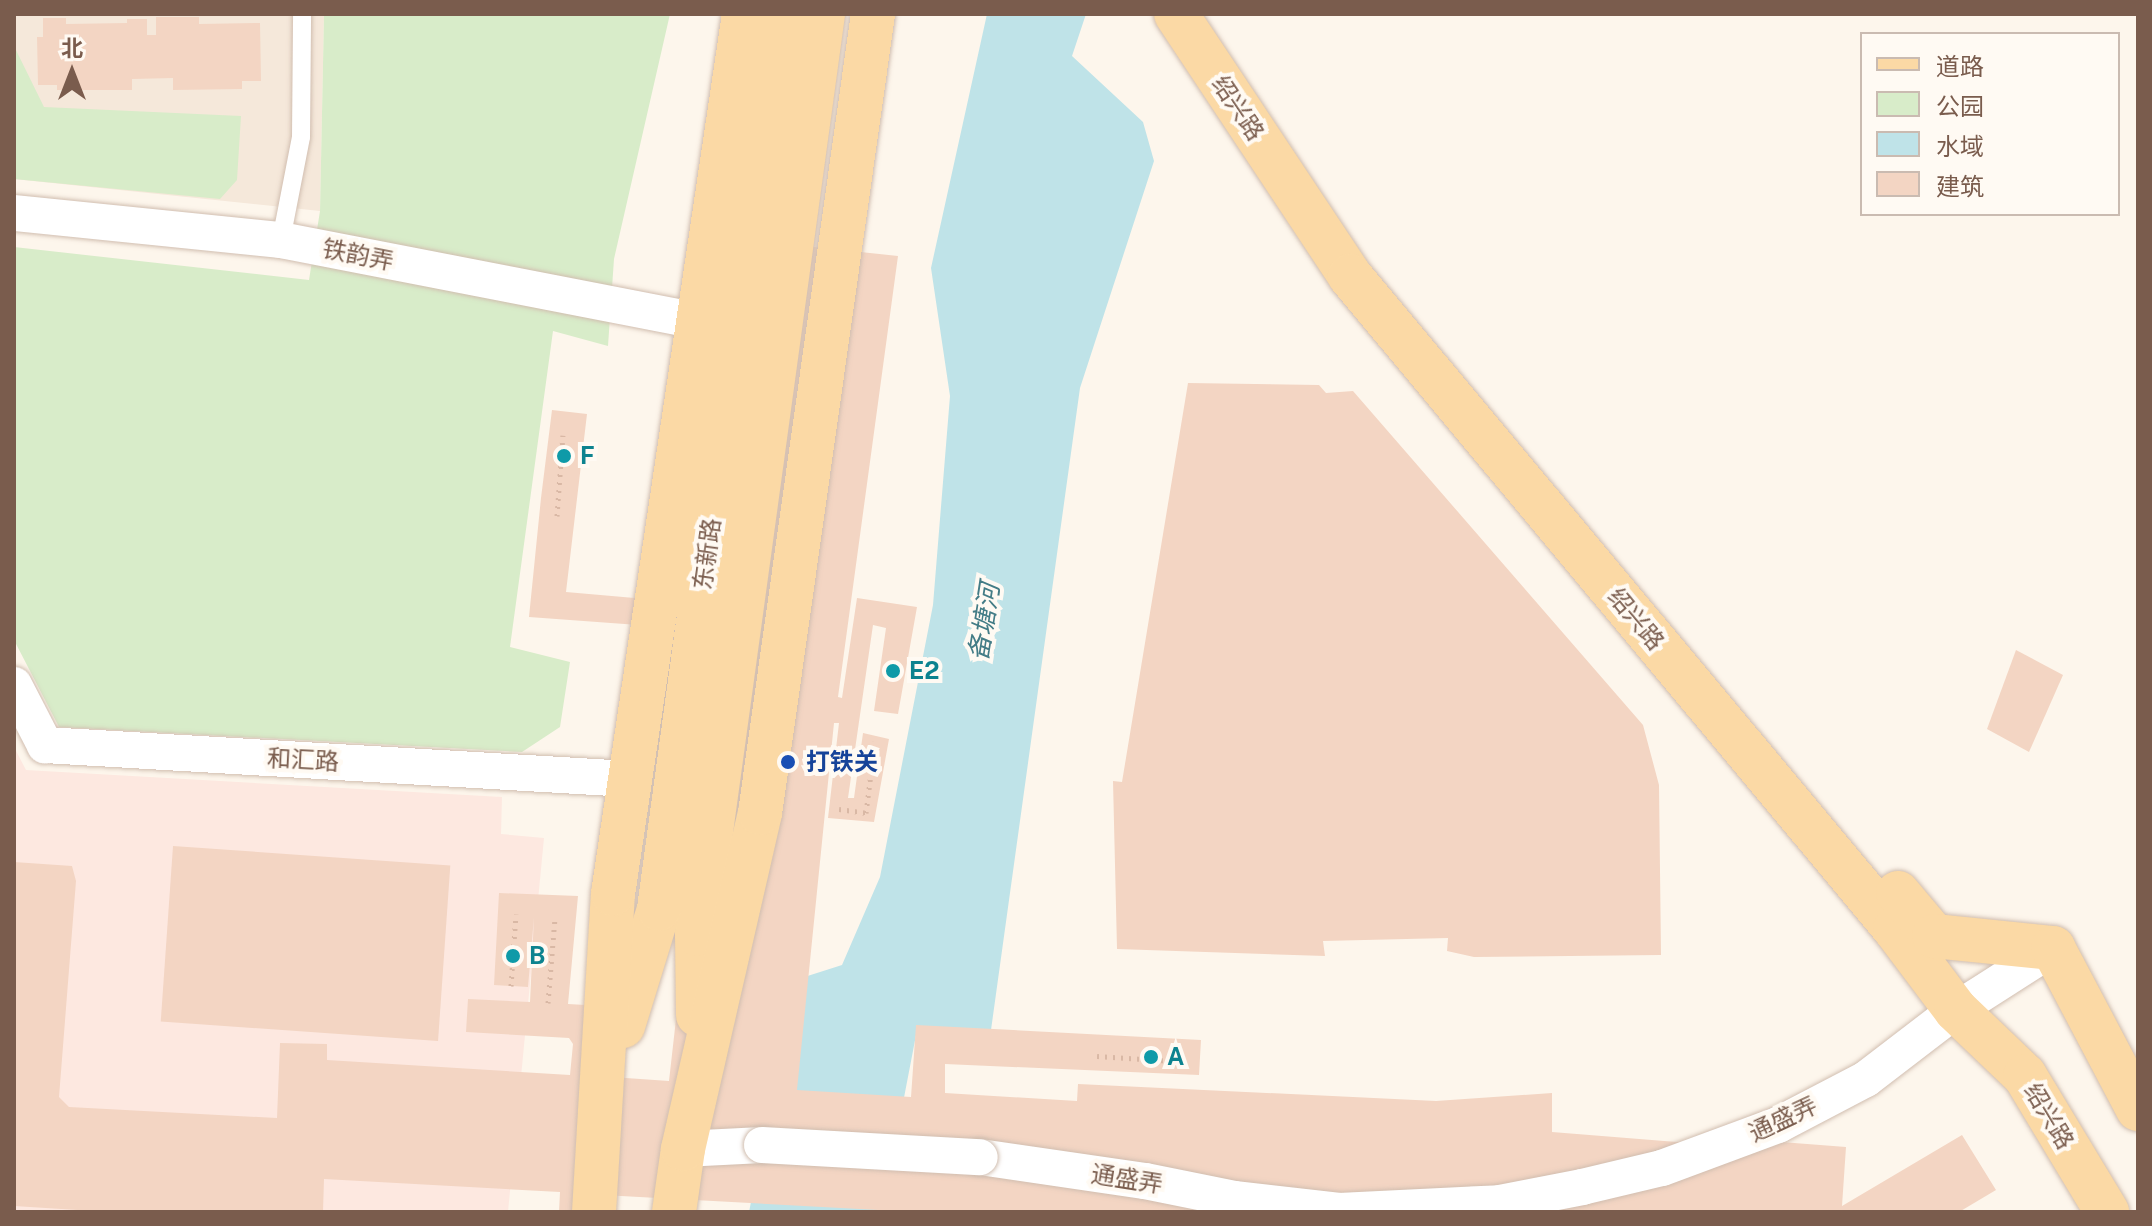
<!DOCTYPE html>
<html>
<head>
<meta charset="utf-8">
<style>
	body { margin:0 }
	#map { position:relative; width:2152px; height:1226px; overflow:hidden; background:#fdf6ec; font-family:"Public Sans","Noto Sans SC",sans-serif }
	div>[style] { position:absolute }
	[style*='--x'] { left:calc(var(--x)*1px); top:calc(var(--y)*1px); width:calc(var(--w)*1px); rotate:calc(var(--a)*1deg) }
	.residential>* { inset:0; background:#f5e8da }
	.commercial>* { inset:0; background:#fde8e0 }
	.green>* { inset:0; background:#d8ecc9 }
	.water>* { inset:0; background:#bfe3e8 }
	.building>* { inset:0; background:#f3d5c3; transform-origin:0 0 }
	.path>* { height:5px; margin-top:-2.5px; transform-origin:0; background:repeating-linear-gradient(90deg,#d9b8a5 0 2px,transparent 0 8px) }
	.roads { filter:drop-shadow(0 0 2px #d1beb0) drop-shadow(0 0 2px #d1beb0) }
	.service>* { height:18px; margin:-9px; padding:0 9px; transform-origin:9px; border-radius:9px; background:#fff }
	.minor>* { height:36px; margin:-18px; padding:0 18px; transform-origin:18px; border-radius:18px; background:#fff }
	.primary>* { height:44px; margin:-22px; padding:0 22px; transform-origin:22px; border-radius:22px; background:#fbd9a5 }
	.bridges { filter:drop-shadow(0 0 2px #d1beb0) drop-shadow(0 0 2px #d1beb0) }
	.minor-bridge>* { height:36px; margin:-18px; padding:0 18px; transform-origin:18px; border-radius:18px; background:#fff }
	.dots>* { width:22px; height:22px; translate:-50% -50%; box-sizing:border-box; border:4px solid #fffaf3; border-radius:50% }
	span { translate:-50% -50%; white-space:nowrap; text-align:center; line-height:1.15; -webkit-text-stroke:8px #fffaf3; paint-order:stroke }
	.street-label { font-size:24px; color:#7a5c4d }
	.culture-label { font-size:24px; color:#0d838f; font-weight:700 }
	.left { translate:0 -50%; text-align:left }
	.transit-label { font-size:24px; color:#164399; font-weight:700 }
	.water-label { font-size:26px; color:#437c86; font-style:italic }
	.frame { position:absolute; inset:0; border:16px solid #7a5c4d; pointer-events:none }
	.legend { position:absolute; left:1860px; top:32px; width:260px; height:184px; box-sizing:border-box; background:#fffaf3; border:2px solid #cabbb1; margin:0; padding:10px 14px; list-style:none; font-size:24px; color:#7a5c4d }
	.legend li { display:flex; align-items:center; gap:16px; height:40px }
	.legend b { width:40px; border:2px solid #cabbb1 }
	.north { position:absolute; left:32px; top:32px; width:80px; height:80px; -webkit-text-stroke:6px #fffaf3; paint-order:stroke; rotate:0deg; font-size:22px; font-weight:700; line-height:32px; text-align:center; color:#7a5c4d }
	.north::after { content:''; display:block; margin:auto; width:28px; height:36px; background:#7a5c4d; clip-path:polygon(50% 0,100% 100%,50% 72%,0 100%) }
</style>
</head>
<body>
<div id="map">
	<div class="residential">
		<div style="clip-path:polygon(14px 14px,324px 14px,320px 211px,14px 179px)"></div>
	</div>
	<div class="commercial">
		<div style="clip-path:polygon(14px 747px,26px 770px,502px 797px,501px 834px,544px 838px,508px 1212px,14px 1212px)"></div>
	</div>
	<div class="green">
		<div style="clip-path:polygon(324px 14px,670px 14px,614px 259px,608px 346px,553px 331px,510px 647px,570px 662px,560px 727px,522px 752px,59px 727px,14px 640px,14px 247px,309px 280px,320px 211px)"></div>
		<div style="clip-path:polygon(14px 46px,44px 107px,241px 116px,237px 180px,220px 199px,14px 179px)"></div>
	</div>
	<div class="water">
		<div style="clip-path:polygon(987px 14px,1086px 14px,1072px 56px,1143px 122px,1154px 161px,1080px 388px,991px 1030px,917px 1030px,882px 1212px,749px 1212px,795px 980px,842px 965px,880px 877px,933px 605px,950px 396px,931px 268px)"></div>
	</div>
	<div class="building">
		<div style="clip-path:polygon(156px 17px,199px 17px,199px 24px,260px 23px,261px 81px,242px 81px,242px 89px,173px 90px,173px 78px,132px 79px,132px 90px,57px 90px,57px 85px,38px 85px,37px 37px,43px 37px,43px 18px,66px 18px,66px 24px,127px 23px,127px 19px,147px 19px,147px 35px,156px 35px)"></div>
		<div style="clip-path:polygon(767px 242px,898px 256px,838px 697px,842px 698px,857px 598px,917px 607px,898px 714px,874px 711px,886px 628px,873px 625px,848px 798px,854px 798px,863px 733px,889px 739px,874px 822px,828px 818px,839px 723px,834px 723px,797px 1090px,911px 1097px,916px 1025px,1201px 1040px,1199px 1075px,945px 1064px,945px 1093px,1077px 1101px,1078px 1084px,1436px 1101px,1552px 1093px,1552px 1132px,1739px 1147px,1743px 1139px,1846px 1147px,1842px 1206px,1962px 1135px,1996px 1190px,1959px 1212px,915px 1212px,584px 1194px,583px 1212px,559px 1212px,560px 1192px,324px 1179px,323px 1212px,109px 1212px,14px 1206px,14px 862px,72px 866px,76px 881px,59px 1097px,69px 1107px,277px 1118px,280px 1043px,327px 1044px,327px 1060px,570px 1075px,573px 1044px,569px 1038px,466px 1032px,468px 999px,530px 1002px,534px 917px,528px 987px,494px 985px,499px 893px,578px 896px,568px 1004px,603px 1006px,597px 1076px,669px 1081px,720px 631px,529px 617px,541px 498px,552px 410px,587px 414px,566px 592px,726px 606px)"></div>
		<div style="clip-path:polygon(1188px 383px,1319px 385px,1326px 393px,1353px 391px,1643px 725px,1659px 785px,1661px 955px,1474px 957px,1447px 951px,1448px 938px,1323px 941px,1325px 956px,1117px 949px,1113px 781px,1122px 782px)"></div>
		<div style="clip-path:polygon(2016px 650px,2063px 675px,2029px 752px,1987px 729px)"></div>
		<div style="left:173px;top:846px;width:278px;height:176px;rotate:4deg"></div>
	</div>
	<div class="path">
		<div style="--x:557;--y:516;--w:81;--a:-85.8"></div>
		<div style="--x:839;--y:809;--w:27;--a:8"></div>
		<div style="--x:866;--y:813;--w:72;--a:-82.8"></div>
		<div style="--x:511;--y:986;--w:72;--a:-86"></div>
		<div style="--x:548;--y:1003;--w:86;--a:-85.3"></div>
		<div style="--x:1097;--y:1056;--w:76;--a:3.8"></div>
	</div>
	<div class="roads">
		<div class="service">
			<div style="--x:281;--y:240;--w:105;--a:-79"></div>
			<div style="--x:301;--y:137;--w:123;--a:-89.5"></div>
		</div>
		<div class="minor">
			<div style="--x:14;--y:213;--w:268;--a:5.8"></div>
			<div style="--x:281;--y:240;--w:425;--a:11"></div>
			<div style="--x:14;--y:685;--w:68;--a:62.7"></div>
			<div style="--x:45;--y:745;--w:585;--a:3.33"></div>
			<div style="--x:683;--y:1149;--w:79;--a:-2.9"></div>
			<div style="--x:980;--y:1157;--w:167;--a:8.3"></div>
			<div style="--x:1145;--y:1181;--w:91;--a:11.4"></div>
			<div style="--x:1234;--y:1199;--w:106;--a:6.5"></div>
			<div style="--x:1339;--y:1211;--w:161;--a:-2.8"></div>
			<div style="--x:1500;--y:1203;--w:84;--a:-11"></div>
			<div style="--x:1582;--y:1187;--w:82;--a:-13.4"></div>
			<div style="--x:1662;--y:1168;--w:124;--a:-20.3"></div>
			<div style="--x:1778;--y:1125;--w:99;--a:-27.6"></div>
			<div style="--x:1866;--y:1079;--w:113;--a:-37.5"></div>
			<div style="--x:1956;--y:1010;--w:115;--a:-32.6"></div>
		</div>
		<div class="primary">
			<div style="--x:1176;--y:14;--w:315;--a:56.4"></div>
			<div style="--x:1350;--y:276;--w:851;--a:50.15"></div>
			<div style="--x:1895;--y:929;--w:101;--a:53"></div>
			<div style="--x:1956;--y:1010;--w:95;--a:43.7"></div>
			<div style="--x:2025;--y:1076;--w:159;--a:58.9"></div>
			<div style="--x:1898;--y:893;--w:56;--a:50.1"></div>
			<div style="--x:1934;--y:936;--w:120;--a:5.8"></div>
			<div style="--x:2053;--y:948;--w:182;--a:62.2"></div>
			<div style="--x:698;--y:1015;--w:81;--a:-90.7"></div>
			<div style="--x:697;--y:934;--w:929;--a:-82.2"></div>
			<div style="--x:623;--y:1026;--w:122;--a:-72.9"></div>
			<div style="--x:659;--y:909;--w:903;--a:-82.24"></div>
			<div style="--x:594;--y:1212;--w:319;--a:-86.6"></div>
			<div style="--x:613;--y:894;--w:890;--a:-81.53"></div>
			<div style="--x:674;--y:1212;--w:64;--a:-81.9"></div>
			<div style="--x:683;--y:1149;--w:345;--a:-77.1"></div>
			<div style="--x:760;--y:813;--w:807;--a:-81.95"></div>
		</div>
	</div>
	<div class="bridges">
		<div class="minor-bridge">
			<div style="--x:762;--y:1145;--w:218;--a:3.2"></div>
		</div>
	</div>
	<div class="dots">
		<div style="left:564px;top:456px;background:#0f9aa8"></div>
		<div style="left:893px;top:671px;background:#0f9aa8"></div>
		<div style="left:788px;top:762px;background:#1a4fb4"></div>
		<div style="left:513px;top:956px;background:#0f9aa8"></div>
		<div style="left:1151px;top:1057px;background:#0f9aa8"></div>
	</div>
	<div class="street-label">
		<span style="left:1238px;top:108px;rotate:56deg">绍兴路</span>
		<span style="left:358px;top:255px;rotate:11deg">铁韵弄</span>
		<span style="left:707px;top:554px;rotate:-82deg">东新路</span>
		<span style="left:1636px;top:619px;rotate:50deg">绍兴路</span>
		<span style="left:303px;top:760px;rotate:3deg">和汇路</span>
		<span style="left:2049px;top:1116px;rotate:59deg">绍兴路</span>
		<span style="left:1783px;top:1119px;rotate:-25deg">通盛弄</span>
		<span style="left:1127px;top:1179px;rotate:9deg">通盛弄</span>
	</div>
	<div class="culture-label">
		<span class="left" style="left:580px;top:456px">F</span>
		<span class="left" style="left:909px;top:671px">E2</span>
		<span class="left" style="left:529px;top:956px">B</span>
		<span class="left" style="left:1167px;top:1057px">A</span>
	</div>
	<div class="transit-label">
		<span class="left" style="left:806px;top:762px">打铁关</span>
	</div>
	<div class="water-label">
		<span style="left:984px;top:622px;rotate:-81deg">备塘河</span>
	</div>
	<div class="frame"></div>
	<ul class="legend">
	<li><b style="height:10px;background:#fbd9a5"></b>道路</li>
	<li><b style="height:22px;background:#d8ecc9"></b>公园</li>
	<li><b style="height:22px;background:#bfe3e8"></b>水域</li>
	<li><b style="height:22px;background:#f3d5c3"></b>建筑</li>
	</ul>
	<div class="north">北</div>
</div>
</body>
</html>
